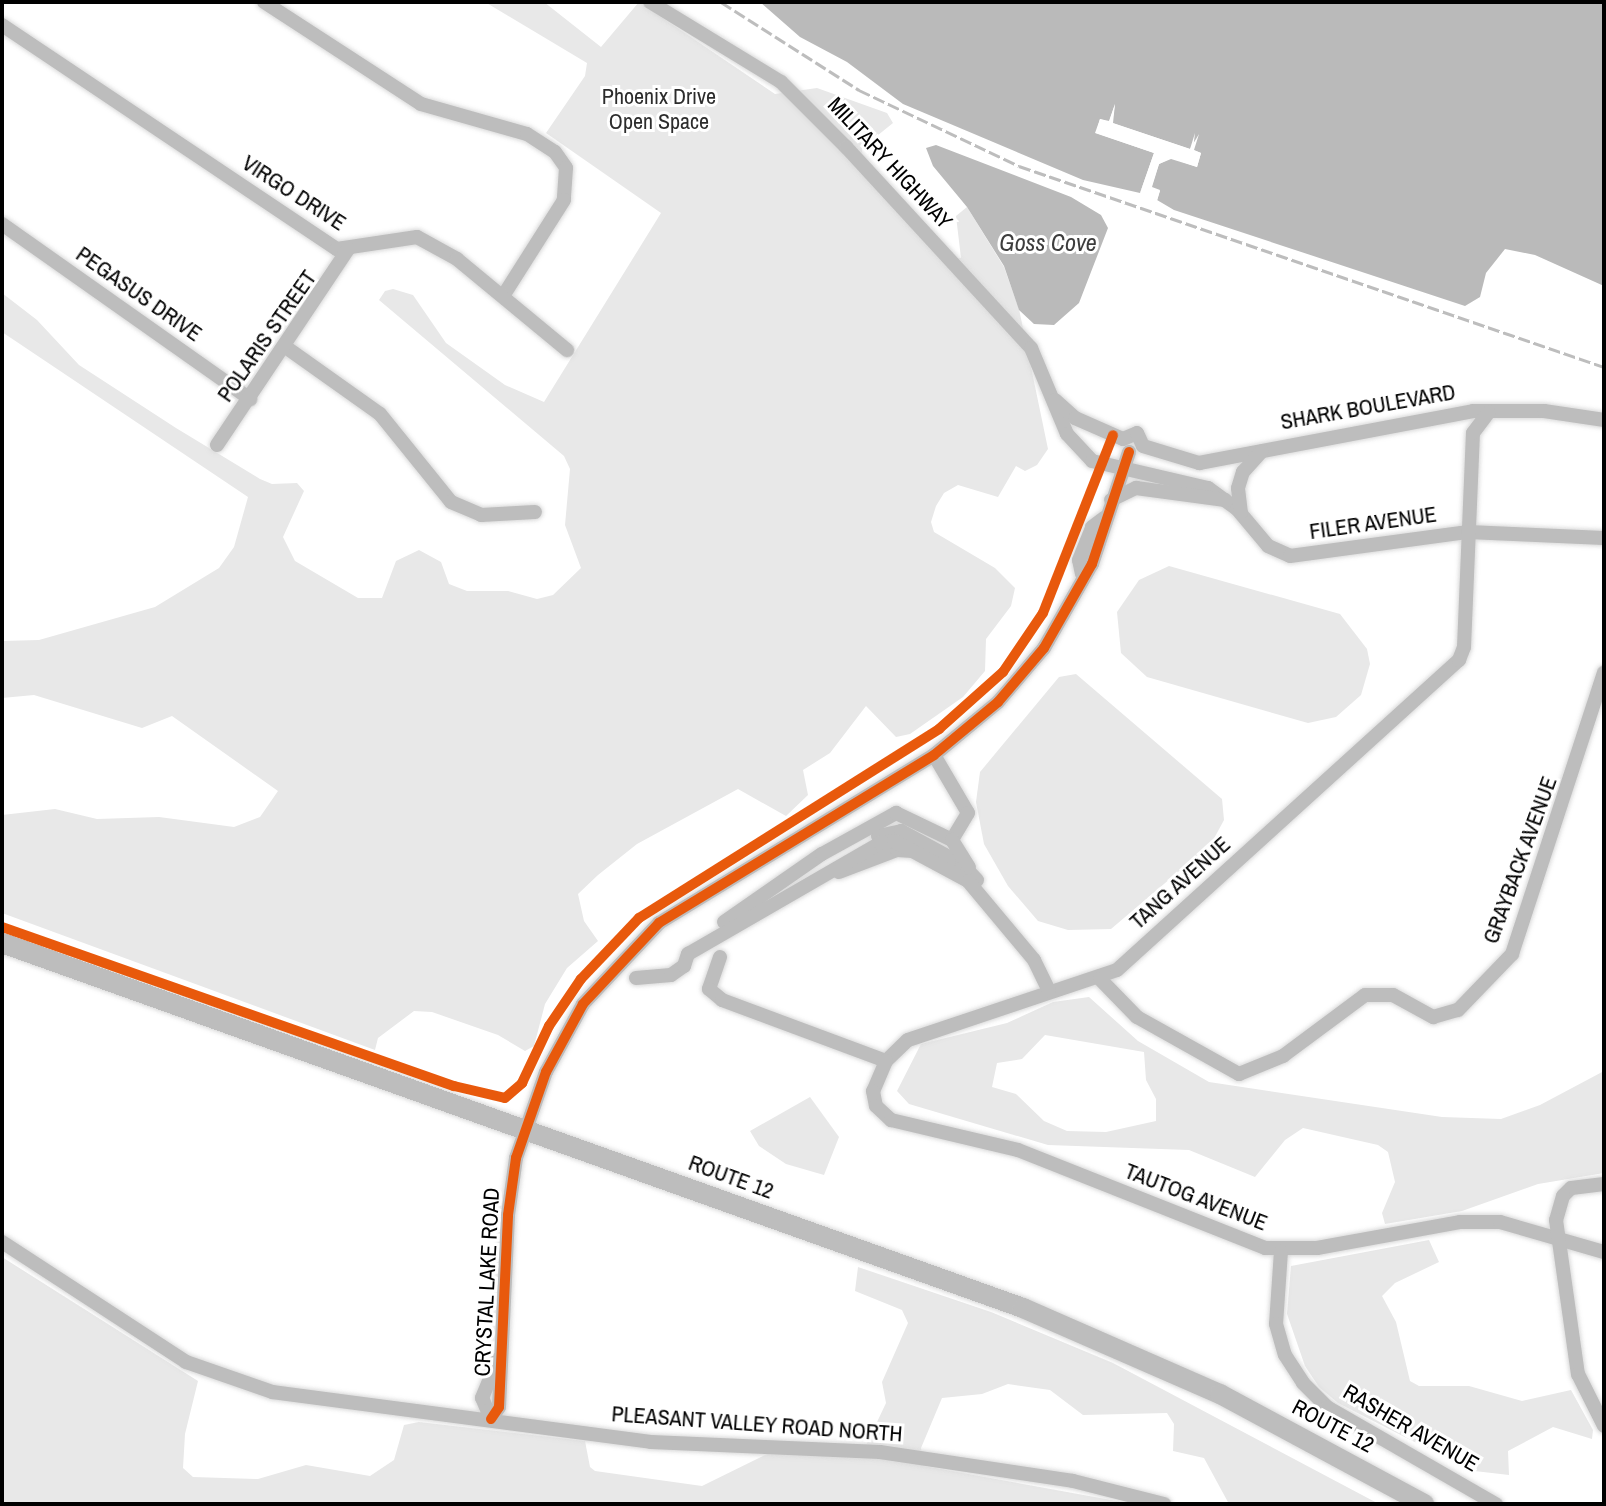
<!DOCTYPE html>
<html>
<head>
<meta charset="utf-8">
<style>
	body { margin:0 }
	#map { position:relative; width:1606px; height:1506px; overflow:hidden; background:#fff; font-family:"Archivo Narrow",sans-serif }
	div>[style] { position:absolute }
	[style*='--x'] { left:calc(var(--x)*1px); top:calc(var(--y)*1px); width:calc(var(--w)*1px); rotate:calc(var(--a)*1deg) }
	.green>* { inset:0; background:#e8e8e8 }
	.water>* { inset:0; background:#bababa }
	.pier>* { inset:0; background:#fff }
	.roads { filter:drop-shadow(0 0 2px #dbdbdb) drop-shadow(0 0 2px #dbdbdb) }
	.minor>* { height:14px; margin:-7px; padding:0 7px; transform-origin:7px; border-radius:7px; background:#bdbdbd }
	.highway>* { height:20px; margin:-10px; padding:0 10px; transform-origin:10px; border-radius:10px; background:#bdbdbd }
	.rail>* { height:3px; margin-top:-1.5px; transform-origin:0; background:repeating-linear-gradient(90deg,#bdbdbd 0 12px,transparent 0 16px) }
	.cycleway>* { height:10px; margin:-5px; padding:0 5px; transform-origin:5px; border-radius:5px; background:#e8590c }
	span { translate:-50% -50%; white-space:nowrap; text-align:center; line-height:1.15; -webkit-text-stroke:6px #fff; paint-order:stroke }
	.park-label { font-size:22px; color:#2c2c2c }
	.street-label { font-size:22px; color:#000 }
	.water-label { font-size:24px; color:#3d3d3d; font-style:italic }
	.frame { position:absolute; inset:0; border:4px solid #000; pointer-events:none }
</style>
</head>
<body>
<div id="map">
	<div class="green">
		<div style="clip-path:polygon(485px 2px,544px 2px,601px 47px,639px 2px,775px 94px,817px 88px,887px 113px,893px 123px,862px 148px,863px 173px,943px 260px,961px 258px,956px 216px,967px 207px,1004px 267px,1019px 309px,1048px 449px,1037px 465px,1025px 471px,1016px 466px,998px 497px,958px 485px,944px 493px,936px 506px,931px 522px,934px 532px,995px 568px,1015px 588px,1011px 606px,986px 639px,985px 671px,963px 697px,910px 734px,896px 737px,866px 706px,830px 753px,803px 770px,808px 795px,786px 816px,738px 789px,637px 844px,598px 875px,578px 894px,584px 921px,598px 941px,567px 968px,545px 1004px,534px 1046px,525px 1051px,498px 1035px,432px 1012px,414px 1011px,378px 1038px,375px 1050px,2px 913px,2px 815px,55px 809px,97px 819px,159px 817px,234px 827px,260px 817px,278px 791px,172px 716px,142px 728px,34px 695px,2px 698px,2px 641px,39px 640px,155px 607px,219px 568px,234px 547px,248px 497px,2px 332px,2px 293px,37px 320px,79px 365px,176px 428px,260px 479px,272px 484px,297px 483px,304px 491px,283px 537px,295px 561px,358px 598px,382px 598px,396px 561px,419px 550px,441px 562px,449px 584px,467px 591px,508px 591px,537px 599px,553px 595px,581px 568px,565px 525px,570px 469px,564px 456px,379px 300px,385px 291px,393px 289px,413px 295px,446px 343px,505px 385px,544px 402px,661px 213px,546px 133px,585px 76px,587px 63px)"></div>
		<div style="clip-path:polygon(1169px 566px,1340px 614px,1367px 649px,1370px 664px,1361px 695px,1336px 717px,1308px 723px,1147px 677px,1121px 653px,1117px 612px,1139px 580px)"></div>
		<div style="clip-path:polygon(1076px 674px,1222px 799px,1224px 820px,1211px 844px,1111px 929px,1068px 930px,1038px 921px,1008px 886px,984px 844px,976px 802px,980px 772px,1059px 677px)"></div>
		<div style="clip-path:polygon(evenodd,1089px 997px,1138px 1041px,1209px 1082px,1442px 1117px,1501px 1119px,1540px 1105px,1604px 1071px,1604px 1173px,1538px 1184px,1462px 1211px,1385px 1224px,1382px 1213px,1395px 1182px,1388px 1152px,1378px 1145px,1303px 1128px,1285px 1140px,1255px 1177px,1189px 1150px,1048px 1145px,909px 1104px,897px 1091px,921px 1044px,1007px 1023px,1053px 1002px,1089px 997px,1045px 1035px,1144px 1052px,1146px 1080px,1156px 1099px,1156px 1121px,1106px 1132px,1067px 1131px,1044px 1121px,1016px 1094px,992px 1087px,997px 1063px,1022px 1059px,1045px 1035px)"></div>
		<div style="clip-path:polygon(810px 1097px,839px 1137px,824px 1175px,786px 1164px,759px 1146px,750px 1131px)"></div>
		<div style="clip-path:polygon(1429px 1240px,1439px 1262px,1395px 1283px,1382px 1296px,1396px 1322px,1410px 1381px,1419px 1386px,1469px 1386px,1522px 1401px,1571px 1390px,1593px 1430px,1592px 1439px,1553px 1427px,1508px 1451px,1509px 1475px,1466px 1470px,1467px 1453px,1458px 1459px,1442px 1456px,1338px 1403px,1319px 1387px,1305px 1366px,1287px 1314px,1291px 1266px)"></div>
		<div style="clip-path:polygon(2px 1257px,198px 1381px,185px 1434px,183px 1468px,193px 1477px,258px 1479px,306px 1465px,370px 1476px,394px 1460px,404px 1425px,419px 1422px,585px 1441px,590px 1467px,595px 1471px,702px 1486px,767px 1454px,861px 1456px,886px 1403px,882px 1382px,908px 1323px,902px 1310px,855px 1291px,858px 1267px,991px 1312px,1113px 1363px,1379px 1504px,1229px 1504px,1204px 1458px,1173px 1451px,1174px 1424px,1167px 1413px,1083px 1415px,1050px 1390px,1008px 1384px,982px 1394px,942px 1398px,921px 1448px,924px 1466px,1133px 1504px,2px 1504px)"></div>
	</div>
	<div class="water">
		<div style="clip-path:polygon(760px 2px,1604px 2px,1604px 286px,1535px 255px,1505px 249px,1486px 273px,1480px 297px,1465px 306px,1174px 210px,1157px 200px,1160px 191px,1151px 188px,1159px 164px,1171px 158px,1197px 167px,1201px 153px,1193px 150px,1195px 133px,1190px 149px,1112px 123px,1115px 104px,1109px 122px,1100px 119px,1096px 133px,1154px 153px,1140px 193px,1083px 180px,903px 104px,847px 62px,800px 37px)"></div>
		<div style="clip-path:polygon(936px 145px,1071px 197px,1101px 215px,1108px 228px,1079px 303px,1054px 325px,1034px 324px,1019px 310px,1004px 266px,967px 207px,933px 166px,926px 148px)"></div>
	</div>
	<div class="pier">
		<div style="clip-path:polygon(1115px 104px,1113px 123px,1190px 149px,1199px 134px,1194px 150px,1201px 153px,1197px 167px,1171px 159px,1159px 164px,1152px 187px,1160px 190px,1157px 201px,1147px 187px,1156px 161px,1171px 154px,1194px 162px,1196px 155px,1103px 124px,1101px 131px,1157px 151px,1139px 196px,1154px 153px,1095px 133px,1100px 119px,1109px 121px)"></div>
	</div>
	<div class="roads">
		<div class="minor">
			<div style="--x:264;--y:2;--w:187;--a:33"></div>
			<div style="--x:421;--y:104;--w:110;--a:15.8"></div>
			<div style="--x:527;--y:134;--w:33;--a:33"></div>
			<div style="--x:555;--y:152;--w:19;--a:55"></div>
			<div style="--x:566;--y:168;--w:32;--a:94"></div>
			<div style="--x:564;--y:200;--w:114;--a:122.4"></div>
			<div style="--x:650;--y:2;--w:153;--a:31.4"></div>
			<div style="--x:781;--y:82;--w:92;--a:45"></div>
			<div style="--x:846;--y:147;--w:273;--a:47.4"></div>
			<div style="--x:1031;--y:348;--w:93;--a:67.3"></div>
			<div style="--x:1067;--y:434;--w:37;--a:47"></div>
			<div style="--x:1092;--y:461;--w:119;--a:13.1"></div>
			<div style="--x:1208;--y:488;--w:36;--a:36"></div>
			<div style="--x:1237;--y:509;--w:48;--a:50"></div>
			<div style="--x:1268;--y:546;--w:24;--a:24"></div>
			<div style="--x:1290;--y:556;--w:180;--a:-7.7"></div>
			<div style="--x:1468;--y:532;--w:136;--a:2.5"></div>
			<div style="--x:2;--y:25;--w:403;--a:33.8"></div>
			<div style="--x:337;--y:249;--w:81;--a:-8.5"></div>
			<div style="--x:417;--y:237;--w:46;--a:28.8"></div>
			<div style="--x:457;--y:259;--w:143;--a:39.6"></div>
			<div style="--x:2;--y:224;--w:304;--a:35.2"></div>
			<div style="--x:287;--y:348;--w:114;--a:35.4"></div>
			<div style="--x:380;--y:414;--w:113;--a:51.1"></div>
			<div style="--x:451;--y:502;--w:33;--a:23"></div>
			<div style="--x:481;--y:515;--w:54;--a:-3.2"></div>
			<div style="--x:1055;--y:400;--w:27;--a:42"></div>
			<div style="--x:1075;--y:418;--w:52;--a:23.6"></div>
			<div style="--x:1123;--y:439;--w:15;--a:-23"></div>
			<div style="--x:1137;--y:433;--w:14;--a:65"></div>
			<div style="--x:217;--y:445;--w:236;--a:-56.2"></div>
			<div style="--x:1143;--y:446;--w:59;--a:16.9"></div>
			<div style="--x:1199;--y:463;--w:279;--a:-10.7"></div>
			<div style="--x:1473;--y:411;--w:71;--a:0"></div>
			<div style="--x:1544;--y:411;--w:61;--a:8.5"></div>
			<div style="--x:1111;--y:500;--w:28;--a:-26"></div>
			<div style="--x:1136;--y:488;--w:90;--a:7.7"></div>
			<div style="--x:1241;--y:513;--w:25;--a:-97"></div>
			<div style="--x:1238;--y:488;--w:17;--a:-73"></div>
			<div style="--x:1243;--y:472;--w:28;--a:-48"></div>
			<div style="--x:1082;--y:574;--w:14;--a:-102"></div>
			<div style="--x:1079;--y:560;--w:35;--a:-68"></div>
			<div style="--x:1092;--y:527;--w:15;--a:-37"></div>
			<div style="--x:934;--y:755;--w:67;--a:59.6"></div>
			<div style="--x:968;--y:813;--w:31;--a:121"></div>
			<div style="--x:878;--y:836;--w:24;--a:-12"></div>
			<div style="--x:901;--y:831;--w:69;--a:28.4"></div>
			<div style="--x:962;--y:864;--w:22;--a:47"></div>
			<div style="--x:839;--y:872;--w:62;--a:-20.8"></div>
			<div style="--x:897;--y:850;--w:16;--a:4"></div>
			<div style="--x:724;--y:922;--w:119;--a:-34.8"></div>
			<div style="--x:822;--y:854;--w:85;--a:-29"></div>
			<div style="--x:896;--y:813;--w:62;--a:25.7"></div>
			<div style="--x:952;--y:840;--w:32;--a:58"></div>
			<div style="--x:720;--y:957;--w:34;--a:109"></div>
			<div style="--x:709;--y:989;--w:17;--a:40"></div>
			<div style="--x:722;--y:1000;--w:175;--a:20.4"></div>
			<div style="--x:886;--y:1061;--w:30;--a:-44"></div>
			<div style="--x:908;--y:1040;--w:220;--a:-18.5"></div>
			<div style="--x:1117;--y:970;--w:462;--a:-42.2"></div>
			<div style="--x:1459;--y:660;--w:14;--a:-69"></div>
			<div style="--x:1464;--y:647;--w:214;--a:-87.6"></div>
			<div style="--x:1473;--y:433;--w:26;--a:-53"></div>
			<div style="--x:636;--y:978;--w:35;--a:-5"></div>
			<div style="--x:671;--y:975;--w:16;--a:-35"></div>
			<div style="--x:684;--y:966;--w:13;--a:-72"></div>
			<div style="--x:688;--y:954;--w:222;--a:-30"></div>
			<div style="--x:880;--y:843;--w:14;--a:-8"></div>
			<div style="--x:894;--y:841;--w:84;--a:28.4"></div>
			<div style="--x:968;--y:881;--w:103;--a:50.1"></div>
			<div style="--x:1034;--y:960;--w:34;--a:64"></div>
			<div style="--x:1100;--y:979;--w:53;--a:45.8"></div>
			<div style="--x:1137;--y:1017;--w:117;--a:29.2"></div>
			<div style="--x:1239;--y:1074;--w:48;--a:-22.2"></div>
			<div style="--x:1283;--y:1056;--w:102;--a:-36.6"></div>
			<div style="--x:1365;--y:995;--w:28;--a:0"></div>
			<div style="--x:1393;--y:995;--w:46;--a:28.8"></div>
			<div style="--x:1433;--y:1017;--w:26;--a:-16"></div>
			<div style="--x:1458;--y:1010;--w:78;--a:-46"></div>
			<div style="--x:1512;--y:954;--w:296;--a:-71.9"></div>
			<div style="--x:886;--y:1061;--w:33;--a:113"></div>
			<div style="--x:873;--y:1091;--w:15;--a:79"></div>
			<div style="--x:876;--y:1106;--w:21;--a:43"></div>
			<div style="--x:891;--y:1120;--w:130;--a:13.3"></div>
			<div style="--x:1018;--y:1150;--w:266;--a:21.6"></div>
			<div style="--x:1265;--y:1248;--w:52;--a:0"></div>
			<div style="--x:1317;--y:1248;--w:145;--a:-10.3"></div>
			<div style="--x:1460;--y:1222;--w:40;--a:0"></div>
			<div style="--x:1500;--y:1222;--w:108;--a:16.1"></div>
			<div style="--x:1604;--y:1184;--w:33;--a:173"></div>
			<div style="--x:1571;--y:1188;--w:11;--a:135"></div>
			<div style="--x:1563;--y:1196;--w:25;--a:106"></div>
			<div style="--x:1556;--y:1220;--w:156;--a:81.9"></div>
			<div style="--x:1578;--y:1374;--w:58;--a:63.4"></div>
			<div style="--x:2;--y:1242;--w:220;--a:33.1"></div>
			<div style="--x:186;--y:1362;--w:91;--a:19.2"></div>
			<div style="--x:272;--y:1392;--w:382;--a:7.5"></div>
			<div style="--x:651;--y:1442;--w:229;--a:2.5"></div>
			<div style="--x:880;--y:1452;--w:195;--a:8.5"></div>
			<div style="--x:1073;--y:1481;--w:94;--a:14.2"></div>
			<div style="--x:1281;--y:1251;--w:73;--a:93.9"></div>
			<div style="--x:1276;--y:1324;--w:32;--a:74"></div>
			<div style="--x:1285;--y:1355;--w:33;--a:57"></div>
			<div style="--x:1303;--y:1383;--w:34;--a:45"></div>
			<div style="--x:1327;--y:1407;--w:195;--a:29.9"></div>
			<div style="--x:491;--y:1419;--w:14;--a:-56"></div>
			<div style="--x:499;--y:1407;--w:192;--a:-87.3"></div>
			<div style="--x:508;--y:1215;--w:58;--a:-82"></div>
			<div style="--x:516;--y:1158;--w:91;--a:-70.8"></div>
			<div style="--x:546;--y:1072;--w:77;--a:-61.4"></div>
			<div style="--x:583;--y:1004;--w:111;--a:-46.8"></div>
			<div style="--x:659;--y:923;--w:322;--a:-31.4"></div>
			<div style="--x:934;--y:755;--w:83;--a:-39.6"></div>
			<div style="--x:998;--y:702;--w:71;--a:-49.6"></div>
			<div style="--x:1044;--y:648;--w:97;--a:-60.3"></div>
			<div style="--x:1092;--y:564;--w:118;--a:-71.7"></div>
			<div style="--x:491;--y:1419;--w:23;--a:-113"></div>
			<div style="--x:482;--y:1398;--w:42;--a:-67.7"></div>
		</div>
		<div class="highway">
			<div style="--x:2;--y:943;--w:1084;--a:19.67"></div>
			<div style="--x:1023;--y:1308;--w:215;--a:23.6"></div>
			<div style="--x:1220;--y:1394;--w:232;--a:28.3"></div>
		</div>
	</div>
	<div class="rail">
		<div style="--x:721;--y:2;--w:164;--a:32.5"></div>
		<div style="--x:859;--y:90;--w:177;--a:25.4"></div>
		<div style="--x:1019;--y:166;--w:619;--a:18.96"></div>
	</div>
	<div class="cycleway">
		<div style="--x:2;--y:927;--w:479;--a:19.4"></div>
		<div style="--x:454;--y:1086;--w:52;--a:13.2"></div>
		<div style="--x:505;--y:1098;--w:23;--a:-41"></div>
		<div style="--x:522;--y:1083;--w:63;--a:-64.7"></div>
		<div style="--x:549;--y:1026;--w:57;--a:-55.8"></div>
		<div style="--x:581;--y:979;--w:84;--a:-46.4"></div>
		<div style="--x:639;--y:918;--w:355;--a:-32.2"></div>
		<div style="--x:939;--y:729;--w:86;--a:-41.7"></div>
		<div style="--x:1003;--y:672;--w:71;--a:-55.9"></div>
		<div style="--x:1043;--y:613;--w:191;--a:-68.5"></div>
		<div style="--x:491;--y:1419;--w:14;--a:-56"></div>
		<div style="--x:499;--y:1407;--w:192;--a:-87.3"></div>
		<div style="--x:508;--y:1215;--w:58;--a:-82"></div>
		<div style="--x:516;--y:1158;--w:91;--a:-70.8"></div>
		<div style="--x:546;--y:1072;--w:77;--a:-61.4"></div>
		<div style="--x:583;--y:1004;--w:111;--a:-46.8"></div>
		<div style="--x:659;--y:923;--w:322;--a:-31.4"></div>
		<div style="--x:934;--y:755;--w:83;--a:-39.6"></div>
		<div style="--x:998;--y:702;--w:71;--a:-49.6"></div>
		<div style="--x:1044;--y:648;--w:97;--a:-60.3"></div>
		<div style="--x:1092;--y:564;--w:118;--a:-71.7"></div>
	</div>
	<div class="park-label">
		<span style="left:659px;top:109px">Phoenix Drive<br>Open Space</span>
	</div>
	<div class="street-label">
		<span style="left:890px;top:163px;rotate:47deg">MILITARY HIGHWAY</span>
		<span style="left:294px;top:193px;rotate:33deg">VIRGO DRIVE</span>
		<span style="left:139px;top:294px;rotate:35deg">PEGASUS DRIVE</span>
		<span style="left:267px;top:336px;rotate:-55deg">POLARIS STREET</span>
		<span style="left:1368px;top:407px;rotate:-10deg">SHARK BOULEVARD</span>
		<span style="left:1373px;top:523px;rotate:-8deg">FILER AVENUE</span>
		<span style="left:1520px;top:860px;rotate:-70deg">GRAYBACK AVENUE</span>
		<span style="left:1180px;top:883px;rotate:-42deg">TANG AVENUE</span>
		<span style="left:731px;top:1177px;rotate:20deg">ROUTE 12</span>
		<span style="left:1196px;top:1197px;rotate:21deg">TAUTOG AVENUE</span>
		<span style="left:487px;top:1282px;rotate:-87deg">CRYSTAL LAKE ROAD</span>
		<span style="left:757px;top:1424px;rotate:4deg">PLEASANT VALLEY ROAD NORTH</span>
		<span style="left:1333px;top:1426px;rotate:28deg">ROUTE 12</span>
		<span style="left:1411px;top:1428px;rotate:30deg">RASHER AVENUE</span>
	</div>
	<div class="water-label">
		<span style="left:1048px;top:243px">Goss Cove</span>
	</div>
	<div class="frame"></div>
</div>
</body>
</html>
